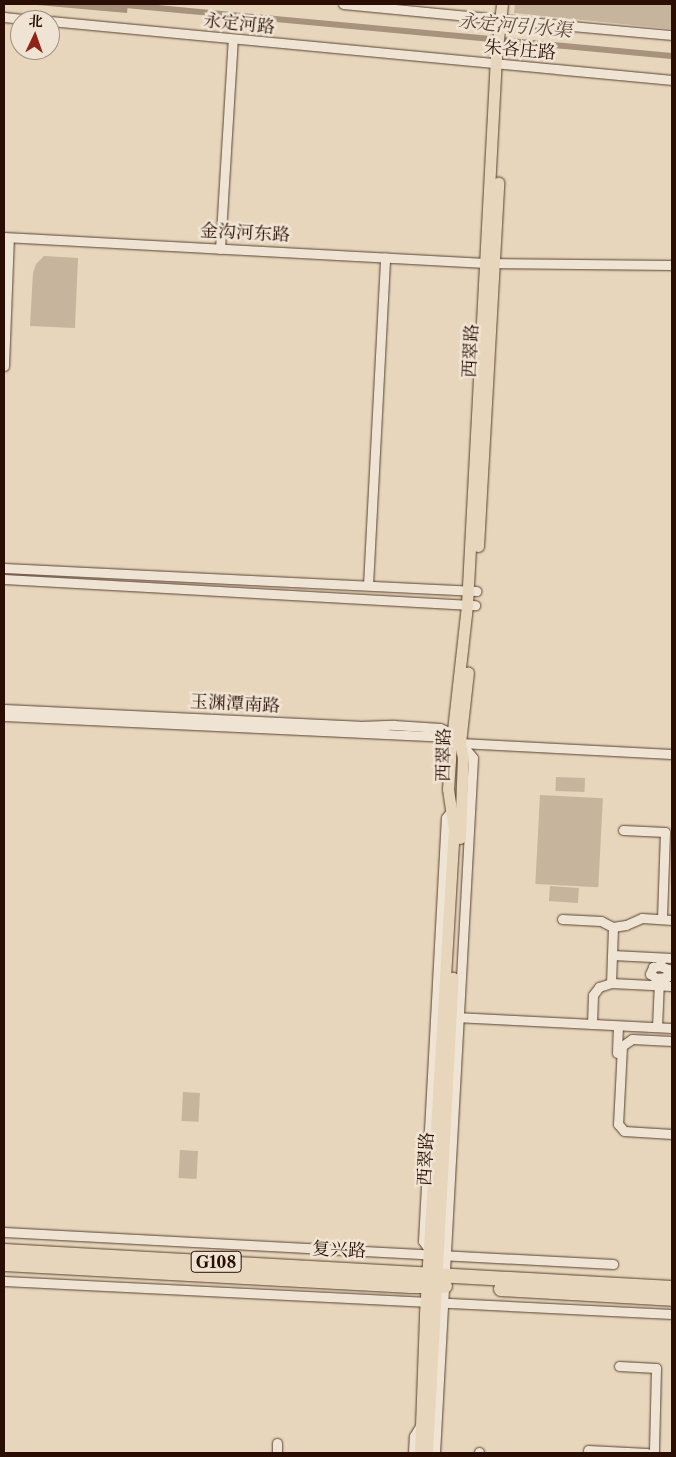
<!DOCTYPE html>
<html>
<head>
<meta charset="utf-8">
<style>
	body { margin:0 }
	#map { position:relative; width:676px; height:1457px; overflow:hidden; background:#e7d6bb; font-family:"Libre Caslon Text","Noto Serif SC",serif }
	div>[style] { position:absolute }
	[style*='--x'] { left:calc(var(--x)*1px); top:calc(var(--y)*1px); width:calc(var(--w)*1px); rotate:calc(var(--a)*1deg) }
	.green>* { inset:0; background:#c7b49c; transform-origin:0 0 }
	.water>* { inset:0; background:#a7927d }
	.canal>* { height:6px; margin:-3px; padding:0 3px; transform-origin:3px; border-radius:3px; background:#a7927d }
	.roads { filter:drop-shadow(0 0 1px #594032) drop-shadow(0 0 1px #594032) }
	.minor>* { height:9px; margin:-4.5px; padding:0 4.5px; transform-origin:4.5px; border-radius:4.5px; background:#efe4d3 }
	.major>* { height:11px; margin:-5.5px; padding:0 5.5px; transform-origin:5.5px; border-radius:5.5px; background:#e7d6bb }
	.highway>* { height:14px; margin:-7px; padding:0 7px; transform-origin:7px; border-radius:7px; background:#e7d6bb }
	span { translate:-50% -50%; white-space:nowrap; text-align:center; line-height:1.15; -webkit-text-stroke:5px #efe4d3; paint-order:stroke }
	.shield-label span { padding:1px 4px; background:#efe4d3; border:1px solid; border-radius:4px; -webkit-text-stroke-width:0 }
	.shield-label { font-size:16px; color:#2a0e04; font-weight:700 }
	.street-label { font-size:18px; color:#2a0e04 }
	.water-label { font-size:19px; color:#62493a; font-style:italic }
	.frame { position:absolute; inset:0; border:5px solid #2a0e04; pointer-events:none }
	.north { position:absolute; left:10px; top:10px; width:50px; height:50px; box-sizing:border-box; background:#efe4d3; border:1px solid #a08e80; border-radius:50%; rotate:3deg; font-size:14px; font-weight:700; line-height:20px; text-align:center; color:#2a0e04 }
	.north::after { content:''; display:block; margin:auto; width:18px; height:22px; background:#8f2418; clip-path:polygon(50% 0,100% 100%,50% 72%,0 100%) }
</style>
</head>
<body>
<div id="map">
	<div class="green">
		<div style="clip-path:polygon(515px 4px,672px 4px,672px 29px,514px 13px)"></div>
		<div style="clip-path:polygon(44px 256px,78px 258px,75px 328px,30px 326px,33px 273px,36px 264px)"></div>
		<div style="left:556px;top:777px;width:29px;height:14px;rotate:2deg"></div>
		<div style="left:540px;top:795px;width:63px;height:89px;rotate:3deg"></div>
		<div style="left:550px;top:886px;width:29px;height:15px;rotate:4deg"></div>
		<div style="left:183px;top:1092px;width:17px;height:29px;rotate:3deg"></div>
		<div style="left:180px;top:1150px;width:18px;height:28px;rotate:3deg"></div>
	</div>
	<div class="water">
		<div style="clip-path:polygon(26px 4px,128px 4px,127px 13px)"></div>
	</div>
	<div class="canal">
		<div style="--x:115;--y:4;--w:559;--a:5.33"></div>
	</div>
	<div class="roads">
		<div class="minor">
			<div style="--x:343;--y:4;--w:157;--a:5.5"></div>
			<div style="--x:4;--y:17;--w:31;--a:6"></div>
			<div style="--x:506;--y:20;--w:167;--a:5.2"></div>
			<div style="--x:50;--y:21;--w:625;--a:5.42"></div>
			<div style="--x:4;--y:237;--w:482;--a:3.1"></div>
			<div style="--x:485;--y:263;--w:187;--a:0.6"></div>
			<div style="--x:220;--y:249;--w:210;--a:-86.5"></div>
			<div style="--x:4;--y:366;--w:128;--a:-87.8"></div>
			<div style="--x:4;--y:568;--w:473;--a:2.8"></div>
			<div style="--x:4;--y:579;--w:472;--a:3.2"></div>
			<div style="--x:368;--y:585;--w:328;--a:-87"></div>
			<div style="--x:4;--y:709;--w:355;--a:2.7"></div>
			<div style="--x:359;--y:726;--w:35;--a:-2"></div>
			<div style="--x:394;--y:725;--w:46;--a:3.7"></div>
			<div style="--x:440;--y:728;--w:14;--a:25"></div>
			<div style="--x:453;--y:734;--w:31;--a:50"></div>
			<div style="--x:473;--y:758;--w:696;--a:93.13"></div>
			<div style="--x:4;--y:716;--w:430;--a:2.7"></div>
			<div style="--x:434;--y:736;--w:27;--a:15"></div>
			<div style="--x:460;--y:743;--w:212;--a:3"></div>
			<div style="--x:623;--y:830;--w:42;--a:2.7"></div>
			<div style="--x:665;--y:832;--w:87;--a:92"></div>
			<div style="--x:562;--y:919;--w:39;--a:3"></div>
			<div style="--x:601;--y:921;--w:13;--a:27"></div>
			<div style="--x:613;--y:927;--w:13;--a:-9"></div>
			<div style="--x:626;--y:925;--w:17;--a:-24"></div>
			<div style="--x:642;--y:918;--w:30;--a:4"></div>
			<div style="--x:613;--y:927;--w:56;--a:92"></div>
			<div style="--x:611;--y:983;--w:61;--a:2.8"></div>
			<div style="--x:612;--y:955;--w:60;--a:2.9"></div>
			<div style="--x:660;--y:966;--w:9;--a:21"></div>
			<div style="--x:668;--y:969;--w:8;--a:97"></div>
			<div style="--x:667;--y:977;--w:11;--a:175"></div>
			<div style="--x:656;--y:978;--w:7;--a:-146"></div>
			<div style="--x:650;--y:974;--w:8;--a:-67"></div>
			<div style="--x:653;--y:967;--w:7;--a:-8"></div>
			<div style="--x:660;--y:966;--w:8;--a:-83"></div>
			<div style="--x:455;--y:1017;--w:217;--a:2.9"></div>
			<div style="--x:592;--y:1024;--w:29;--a:-88"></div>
			<div style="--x:593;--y:995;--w:10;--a:-53"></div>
			<div style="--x:599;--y:987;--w:13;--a:-18"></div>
			<div style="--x:657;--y:1027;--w:46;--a:-87.5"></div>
			<div style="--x:672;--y:1041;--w:40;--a:-177.1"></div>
			<div style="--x:632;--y:1039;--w:12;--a:145"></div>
			<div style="--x:622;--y:1046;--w:78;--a:92.9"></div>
			<div style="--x:618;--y:1124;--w:9;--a:49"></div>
			<div style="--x:624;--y:1131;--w:48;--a:3.6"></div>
			<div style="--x:617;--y:1053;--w:27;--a:-88"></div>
			<div style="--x:4;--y:1232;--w:610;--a:3.01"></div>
			<div style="--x:430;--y:1251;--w:12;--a:-125"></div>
			<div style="--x:423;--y:1241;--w:424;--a:-86.9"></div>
			<div style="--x:446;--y:818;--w:9;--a:-54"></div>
			<div style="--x:4;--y:1281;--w:669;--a:2.83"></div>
			<div style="--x:619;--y:1366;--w:37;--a:3"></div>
			<div style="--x:656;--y:1368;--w:84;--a:91.4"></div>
			<div style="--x:588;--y:1450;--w:59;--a:2.9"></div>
			<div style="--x:277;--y:1453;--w:10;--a:-90"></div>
			<div style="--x:413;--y:1453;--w:17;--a:-87"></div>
			<div style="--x:414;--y:1436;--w:12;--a:-59"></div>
			<div style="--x:479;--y:1453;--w:1;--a:-90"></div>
		</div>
		<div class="major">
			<div style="--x:478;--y:546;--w:364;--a:-86.8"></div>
			<div style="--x:460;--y:838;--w:80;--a:-87.9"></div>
			<div style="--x:463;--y:758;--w:15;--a:-101"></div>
			<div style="--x:460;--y:743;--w:71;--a:-83.6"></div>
			<div style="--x:427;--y:1452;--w:475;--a:-86.9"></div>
			<div style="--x:420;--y:1453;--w:139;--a:-87.9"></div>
			<div style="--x:425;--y:1314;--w:485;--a:-86.6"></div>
			<div style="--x:454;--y:830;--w:41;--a:-98.3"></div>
			<div style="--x:448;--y:789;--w:32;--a:-86"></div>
			<div style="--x:450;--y:757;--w:153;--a:-83.6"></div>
			<div style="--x:467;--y:605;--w:548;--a:-86.97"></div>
			<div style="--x:496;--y:58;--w:54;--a:-83.7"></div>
		</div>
		<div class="highway">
			<div style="--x:4;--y:1251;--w:669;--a:3.17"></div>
			<div style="--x:4;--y:1264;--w:408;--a:3.1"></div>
			<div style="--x:411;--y:1286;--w:34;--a:0"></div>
			<div style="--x:501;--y:1289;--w:171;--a:3.3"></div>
		</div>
	</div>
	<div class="shield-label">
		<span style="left:216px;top:1262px">G108</span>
	</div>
	<div class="street-label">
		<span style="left:239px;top:24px;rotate:6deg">永定河路</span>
		<span style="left:520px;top:50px;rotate:5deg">朱各庄路</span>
		<span style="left:245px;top:233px;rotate:3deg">金沟河东路</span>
		<span style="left:471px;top:351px;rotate:-87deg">西翠路</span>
		<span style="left:235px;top:704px;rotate:3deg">玉渊潭南路</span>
		<span style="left:444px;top:755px;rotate:-89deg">西翠路</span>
		<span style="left:426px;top:1159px;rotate:-87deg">西翠路</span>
		<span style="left:339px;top:1250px;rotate:3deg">复兴路</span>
	</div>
	<div class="water-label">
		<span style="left:515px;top:26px;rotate:5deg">永定河引水渠</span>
	</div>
	<div class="frame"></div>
	<div class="north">北</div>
</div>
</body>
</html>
